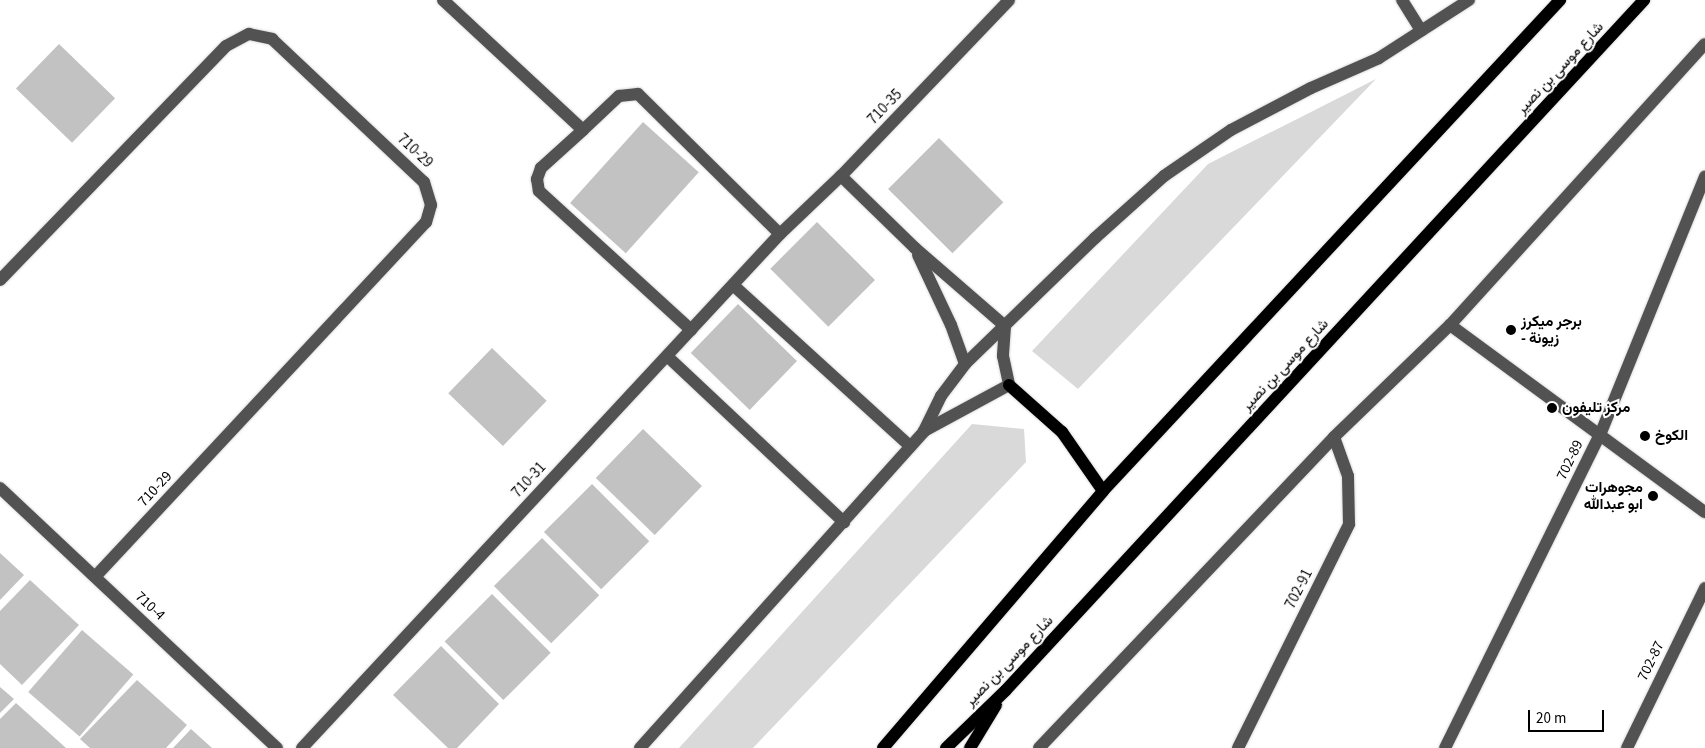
<!DOCTYPE html>
<html>
<head>
<meta charset="utf-8">
<style>
	body { margin:0 }
	#map { position:relative; width:1705px; height:748px; overflow:hidden; background:#fff; font-family:"Source Sans 3",Vazirmatn,sans-serif }
	div>[style] { position:absolute }
	[style*='--x'] { left:calc(var(--x)*1px); top:calc(var(--y)*1px); width:calc(var(--w)*1px); rotate:calc(var(--a)*1deg) }
	.green>* { inset:0; background:#d9d9d9 }
	.building>* { inset:0; background:#c2c2c2; transform-origin:0 0 }
	.roads { filter:drop-shadow(0 0 1px #dbdbdb) drop-shadow(0 0 1px #dbdbdb) }
	.minor>* { height:12px; margin:-6px; padding:0 6px; transform-origin:6px; border-radius:6px; background:#525252 }
	.major>* { height:12px; margin:-6px; padding:0 6px; transform-origin:6px; border-radius:6px; background:#000 }
	.dots>* { width:14px; height:14px; translate:-50% -50%; box-sizing:border-box; border:2px solid #fff; border-radius:50% }
	span { translate:-50% -50%; white-space:nowrap; text-align:center; line-height:1.15; -webkit-text-stroke:4px #fff; paint-order:stroke }
	.street-label { font-size:15px; color:#000 }
	.poi-label { font-size:15px; color:#000; font-weight:700 }
	.left { translate:0 -50%; text-align:left }
	.right { translate:-100% -50%; text-align:right }
	.scale { position:absolute; left:1528px; top:710px; width:76px; height:22px; box-sizing:border-box; border:2px solid #000; border-top:0; padding-left:6px; font-size:15px; line-height:18px; white-space:nowrap; color:#000; -webkit-text-stroke:4px #fff; paint-order:stroke }
</style>
</head>
<body>
<div id="map">
	<div class="green">
		<div style="clip-path:polygon(1376px 79px,1078px 389px,1032px 351px,1208px 164px)"></div>
		<div style="clip-path:polygon(972px 424px,1024px 429px,1026px 462px,753px 748px,679px 748px)"></div>
	</div>
	<div class="building">
		<div style="left:59px;top:44px;width:78px;height:62px;rotate:44deg"></div>
		<div style="left:643px;top:122px;width:75px;height:109px;rotate:42deg"></div>
		<div style="left:939px;top:138px;width:91px;height:72px;rotate:45deg"></div>
		<div style="left:817px;top:222px;width:82px;height:66px;rotate:45deg"></div>
		<div style="left:738px;top:304px;width:82px;height:68px;rotate:44deg"></div>
		<div style="left:492px;top:348px;width:76px;height:63px;rotate:44deg"></div>
		<div style="left:643px;top:429px;width:82px;height:68px;rotate:44deg"></div>
		<div style="left:592px;top:484px;width:81px;height:68px;rotate:45deg"></div>
		<div style="left:542px;top:538px;width:81px;height:68px;rotate:45deg"></div>
		<div style="clip-path:polygon(0 553px,24px 575px,0 600px)"></div>
		<div style="clip-path:polygon(30px 580px,79px 625px,22px 685px,0 664px,0 611px)"></div>
		<div style="left:492px;top:594px;width:83px;height:67px;rotate:45deg"></div>
		<div style="left:82px;top:630px;width:68px;height:82px;rotate:41deg"></div>
		<div style="clip-path:polygon(441px 646px,499px 704px,457px 748px,448px 748px,393px 695px)"></div>
		<div style="clip-path:polygon(137px 680px,187px 725px,166px 748px,90px 748px,80px 739px)"></div>
		<div style="clip-path:polygon(0 687px,14px 699px,0 713px)"></div>
		<div style="clip-path:polygon(16px 703px,66px 748px,0 748px,0 719px)"></div>
		<div style="clip-path:polygon(191px 729px,212px 748px,173px 748px)"></div>
	</div>
	<div class="roads">
		<div class="minor">
			<div style="--x:443;--y:0;--w:191;--a:42.9"></div>
			<div style="--x:583;--y:130;--w:50;--a:-43.4"></div>
			<div style="--x:619;--y:96;--w:19;--a:-6"></div>
			<div style="--x:638;--y:94;--w:199;--a:44.6"></div>
			<div style="--x:1402;--y:0;--w:36;--a:58"></div>
			<div style="--x:583;--y:130;--w:57;--a:137.9"></div>
			<div style="--x:541;--y:168;--w:12;--a:110"></div>
			<div style="--x:537;--y:179;--w:12;--a:81"></div>
			<div style="--x:539;--y:191;--w:206;--a:42.4"></div>
			<div style="--x:841;--y:176;--w:103;--a:44.2"></div>
			<div style="--x:915;--y:248;--w:119;--a:40.9"></div>
			<div style="--x:1005;--y:326;--w:30;--a:94"></div>
			<div style="--x:1003;--y:356;--w:30;--a:78"></div>
			<div style="--x:1009;--y:385;--w:97;--a:151.6"></div>
			<div style="--x:918;--y:255;--w:77;--a:64.8"></div>
			<div style="--x:951;--y:325;--w:41;--a:70.3"></div>
			<div style="--x:0;--y:280;--w:325;--a:-46"></div>
			<div style="--x:226;--y:46;--w:26;--a:-28"></div>
			<div style="--x:249;--y:34;--w:24;--a:12"></div>
			<div style="--x:272;--y:39;--w:209;--a:43.3"></div>
			<div style="--x:424;--y:182;--w:24;--a:73"></div>
			<div style="--x:431;--y:205;--w:18;--a:106"></div>
			<div style="--x:426;--y:222;--w:485;--a:133"></div>
			<div style="--x:733;--y:285;--w:239;--a:42.3"></div>
			<div style="--x:1450;--y:325;--w:316;--a:36.3"></div>
			<div style="--x:667;--y:356;--w:243;--a:43.2"></div>
			<div style="--x:0;--y:488;--w:380;--a:43.2"></div>
			<div style="--x:302;--y:748;--w:702;--a:-47.08"></div>
			<div style="--x:780;--y:234;--w:84;--a:-43.6"></div>
			<div style="--x:841;--y:176;--w:243;--a:-46.3"></div>
			<div style="--x:640;--y:748;--w:426;--a:-48.1"></div>
			<div style="--x:924;--y:431;--w:39;--a:-64"></div>
			<div style="--x:941;--y:396;--w:40;--a:-53"></div>
			<div style="--x:965;--y:364;--w:181;--a:-44.1"></div>
			<div style="--x:1095;--y:238;--w:93;--a:-41.9"></div>
			<div style="--x:1164;--y:176;--w:81;--a:-34.5"></div>
			<div style="--x:1231;--y:130;--w:90;--a:-27.7"></div>
			<div style="--x:1311;--y:88;--w:74;--a:-23.8"></div>
			<div style="--x:1379;--y:58;--w:107;--a:-32.8"></div>
			<div style="--x:1039;--y:748;--w:429;--a:-46.5"></div>
			<div style="--x:1334;--y:437;--w:161;--a:-44"></div>
			<div style="--x:1450;--y:325;--w:379;--a:-47.8"></div>
			<div style="--x:1238;--y:748;--w:250;--a:-63.6"></div>
			<div style="--x:1349;--y:524;--w:48;--a:-91.2"></div>
			<div style="--x:1348;--y:476;--w:41;--a:-109.7"></div>
			<div style="--x:1445;--y:748;--w:349;--a:-63.7"></div>
			<div style="--x:1600;--y:435;--w:279;--a:-67.9"></div>
			<div style="--x:1627;--y:748;--w:178;--a:-64"></div>
		</div>
		<div class="major">
			<div style="--x:1009;--y:385;--w:71;--a:41.6"></div>
			<div style="--x:1062;--y:432;--w:72;--a:55.2"></div>
			<div style="--x:883;--y:748;--w:338;--a:-49.4"></div>
			<div style="--x:1103;--y:491;--w:671;--a:-47.05"></div>
			<div style="--x:946;--y:748;--w:83;--a:-44"></div>
			<div style="--x:1006;--y:690;--w:940;--a:-47.24"></div>
			<div style="--x:970;--y:748;--w:50;--a:-58.8"></div>
		</div>
	</div>
	<div class="dots">
		<div style="left:1511px;top:330px;background:#000"></div>
		<div style="left:1552px;top:408px;background:#000"></div>
		<div style="left:1645px;top:436px;background:#000"></div>
		<div style="left:1653px;top:496px;background:#000"></div>
	</div>
	<div class="street-label">
		<span style="left:1560px;top:68px;rotate:-47deg">شارع موسى بن نصير</span>
		<span style="left:885px;top:107px;rotate:-46deg">710-35</span>
		<span style="left:415px;top:151px;rotate:43deg">710-29</span>
		<span style="left:1285px;top:365px;rotate:-47deg">شارع موسى بن نصير</span>
		<span style="left:1570px;top:460px;rotate:-64deg">702-89</span>
		<span style="left:529px;top:480px;rotate:-47deg">710-31</span>
		<span style="left:155px;top:489px;rotate:-47deg">710-29</span>
		<span style="left:1299px;top:589px;rotate:-63deg">702-91</span>
		<span style="left:150px;top:606px;rotate:43deg">710-4</span>
		<span style="left:1009px;top:661px;rotate:-46deg">شارع موسى بن نصير</span>
		<span style="left:1651px;top:661px;rotate:-64deg">702-87</span>
	</div>
	<div class="poi-label">
		<span class="left" style="left:1521px;top:330px">برجر ميكرز<br>- زيونة</span>
		<span class="left" style="left:1562px;top:408px">مركز تليفون</span>
		<span class="left" style="left:1655px;top:436px">الكوخ</span>
		<span class="right" style="left:1643px;top:496px">مجوهرات<br>ابو عبدالله</span>
	</div>
	<div class="scale">20 m</div>
</div>
</body>
</html>
